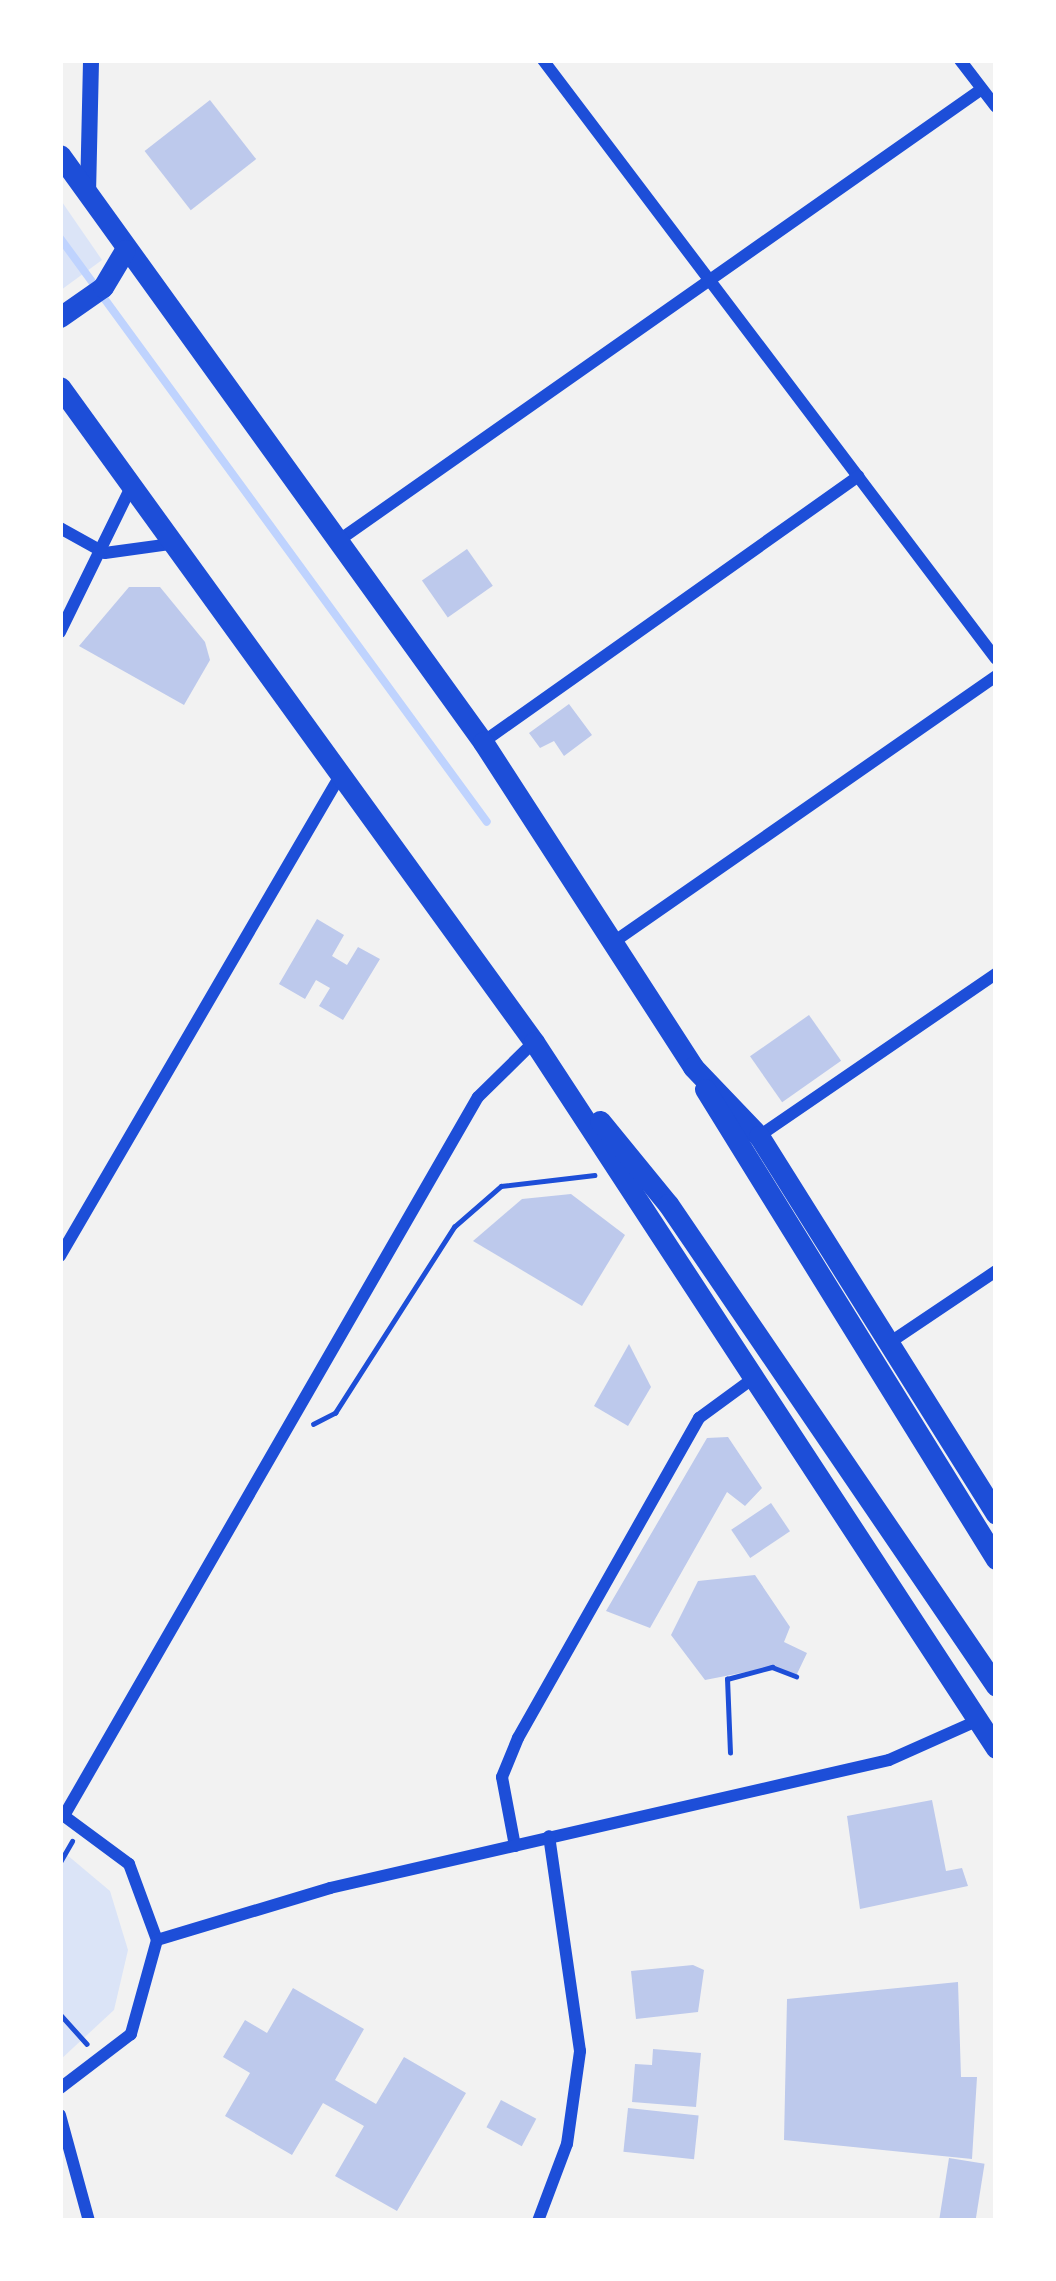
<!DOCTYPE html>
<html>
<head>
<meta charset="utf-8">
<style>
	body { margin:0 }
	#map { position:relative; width:1056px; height:2281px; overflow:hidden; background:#f2f2f2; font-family:Lato,sans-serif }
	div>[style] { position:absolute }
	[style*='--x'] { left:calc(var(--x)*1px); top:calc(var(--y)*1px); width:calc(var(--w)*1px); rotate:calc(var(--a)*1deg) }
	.green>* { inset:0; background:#dbe4f7 }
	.stream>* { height:8px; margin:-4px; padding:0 4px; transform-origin:4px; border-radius:4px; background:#bfd3fe }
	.building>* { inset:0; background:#bdc9ec; transform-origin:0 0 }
	.path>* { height:4.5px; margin:-2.25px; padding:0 2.25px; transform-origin:2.25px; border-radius:2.25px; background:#1d4ed8 }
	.minor>* { height:12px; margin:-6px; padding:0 6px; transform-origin:6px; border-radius:6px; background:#1d4ed8 }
	.secondary>* { height:16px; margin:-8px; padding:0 8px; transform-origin:8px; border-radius:8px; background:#1d4ed8 }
	.trunk>* { height:21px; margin:-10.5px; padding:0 10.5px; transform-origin:10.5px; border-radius:10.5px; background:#1d4ed8 }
	span { translate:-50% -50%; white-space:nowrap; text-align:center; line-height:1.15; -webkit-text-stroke:12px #fff; paint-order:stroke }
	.frame { position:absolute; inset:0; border:63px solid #fff; pointer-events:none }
</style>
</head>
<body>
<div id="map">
	<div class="green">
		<div style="clip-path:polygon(60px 199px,102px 260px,61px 290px,60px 290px)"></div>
		<div style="clip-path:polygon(60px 1849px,110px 1891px,128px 1950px,114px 2010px,60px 2060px)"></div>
	</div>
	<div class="stream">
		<div style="--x:60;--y:238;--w:723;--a:53.83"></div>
	</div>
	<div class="building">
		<div style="left:210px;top:100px;width:75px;height:83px;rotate:52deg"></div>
		<div style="left:467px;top:549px;width:45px;height:55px;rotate:55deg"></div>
		<div style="clip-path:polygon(129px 587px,160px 587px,205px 642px,210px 660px,184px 705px,79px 646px)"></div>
		<div style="clip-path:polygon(569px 704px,592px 735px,564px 756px,554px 741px,540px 748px,529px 733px)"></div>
		<div style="clip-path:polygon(317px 919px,344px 935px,332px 956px,347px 965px,358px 947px,380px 959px,343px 1020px,319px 1006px,330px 988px,316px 980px,305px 999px,279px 984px)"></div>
		<div style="left:809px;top:1015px;width:56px;height:72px;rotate:55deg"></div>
		<div style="clip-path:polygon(571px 1194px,625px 1235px,582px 1306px,473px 1241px,522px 1199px)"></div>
		<div style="clip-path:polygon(629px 1344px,651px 1387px,628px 1426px,594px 1406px)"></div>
		<div style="clip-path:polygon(728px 1437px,762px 1488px,745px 1506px,727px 1492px,650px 1628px,606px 1611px,707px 1438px)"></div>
		<div style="left:771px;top:1503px;width:34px;height:48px;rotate:56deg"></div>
		<div style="clip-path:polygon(755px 1575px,790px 1627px,784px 1642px,807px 1653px,796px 1676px,772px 1667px,705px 1680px,671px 1635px,698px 1581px)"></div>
		<div style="clip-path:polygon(932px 1800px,946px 1871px,962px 1868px,968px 1886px,860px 1909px,847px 1816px)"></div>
		<div style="clip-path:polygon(693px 1965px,704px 1970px,698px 2012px,636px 2019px,631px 1971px)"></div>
		<div style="clip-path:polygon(958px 1982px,961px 2077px,977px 2077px,972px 2159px,784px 2140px,787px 1999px)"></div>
		<div style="clip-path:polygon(293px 1988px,364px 2029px,335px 2080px,376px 2104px,404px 2057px,466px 2093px,397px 2211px,335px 2176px,364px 2126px,323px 2103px,292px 2155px,225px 2116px,250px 2073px,223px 2057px,245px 2020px,267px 2033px)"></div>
		<div style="clip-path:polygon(653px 2049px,701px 2053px,696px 2107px,632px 2102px,635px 2064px,652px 2065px)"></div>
		<div style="left:501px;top:2100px;width:40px;height:31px;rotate:28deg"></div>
		<div style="left:628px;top:2108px;width:71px;height:44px;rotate:6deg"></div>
		<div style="left:949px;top:2158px;width:36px;height:64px;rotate:9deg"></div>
	</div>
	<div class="path">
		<div style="--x:313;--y:1424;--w:25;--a:-27"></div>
		<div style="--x:335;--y:1413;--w:221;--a:-57.4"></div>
		<div style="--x:454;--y:1227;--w:62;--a:-41.1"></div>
		<div style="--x:501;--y:1186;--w:94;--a:-6.7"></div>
		<div style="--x:730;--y:1753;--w:74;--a:-92.3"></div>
		<div style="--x:727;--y:1679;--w:47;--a:-14.9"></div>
		<div style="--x:772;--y:1667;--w:26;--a:21"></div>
		<div style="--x:60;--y:1862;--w:24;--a:-60"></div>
		<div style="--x:60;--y:2014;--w:40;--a:48"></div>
	</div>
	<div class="minor">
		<div style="--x:543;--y:60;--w:751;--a:52.9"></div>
		<div style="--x:960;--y:60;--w:59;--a:52.5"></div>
		<div style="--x:60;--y:528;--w:51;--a:29.1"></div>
		<div style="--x:105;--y:553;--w:67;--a:-7.8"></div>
		<div style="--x:335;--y:543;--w:790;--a:-35.06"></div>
		<div style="--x:60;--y:632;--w:161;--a:-63.9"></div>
		<div style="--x:483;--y:742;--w:460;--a:-35.3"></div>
		<div style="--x:615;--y:941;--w:464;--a:-34.8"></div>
		<div style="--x:759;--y:1136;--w:287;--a:-34.4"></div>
		<div style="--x:60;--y:1256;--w:558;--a:-59.76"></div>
		<div style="--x:889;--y:1343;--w:129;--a:-33.9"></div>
		<div style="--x:60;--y:1813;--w:86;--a:36.5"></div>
		<div style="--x:129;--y:1864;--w:81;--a:69.8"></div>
		<div style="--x:157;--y:1940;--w:98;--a:105.5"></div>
		<div style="--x:131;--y:2034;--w:89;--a:142.7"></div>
		<div style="--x:65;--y:1814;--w:827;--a:-60.06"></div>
		<div style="--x:478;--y:1097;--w:78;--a:-44.5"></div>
		<div style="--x:515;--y:1846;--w:70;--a:-100.7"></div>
		<div style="--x:502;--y:1777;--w:42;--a:-67.7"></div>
		<div style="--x:518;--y:1738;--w:368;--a:-60.5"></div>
		<div style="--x:699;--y:1418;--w:69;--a:-36.2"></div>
		<div style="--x:157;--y:1940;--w:181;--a:-16.7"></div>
		<div style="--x:330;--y:1888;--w:573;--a:-12.9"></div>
		<div style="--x:889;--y:1760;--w:98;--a:-24"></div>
		<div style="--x:60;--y:2115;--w:110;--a:74.7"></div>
		<div style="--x:538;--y:2221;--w:82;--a:-69.4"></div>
		<div style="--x:567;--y:2144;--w:94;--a:-82"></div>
		<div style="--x:580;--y:2051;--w:217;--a:-98.2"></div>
	</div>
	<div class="secondary">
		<div style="--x:88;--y:194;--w:134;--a:-88.7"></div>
	</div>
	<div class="trunk">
		<div style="--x:60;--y:155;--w:724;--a:54.22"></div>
		<div style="--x:483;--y:742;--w:387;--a:57.1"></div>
		<div style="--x:693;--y:1067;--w:95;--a:46.3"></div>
		<div style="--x:759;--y:1136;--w:446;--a:57.9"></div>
		<div style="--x:60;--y:317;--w:52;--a:-34.9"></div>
		<div style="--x:103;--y:287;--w:43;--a:-59.3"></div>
		<div style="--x:60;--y:387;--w:809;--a:54.11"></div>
		<div style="--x:534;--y:1042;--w:844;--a:56.8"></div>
		<div style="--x:705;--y:1089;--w:553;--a:58.24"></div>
		<div style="--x:600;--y:1121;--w:107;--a:50.7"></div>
		<div style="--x:668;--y:1204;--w:583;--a:55.76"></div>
	</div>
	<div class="frame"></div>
</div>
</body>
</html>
